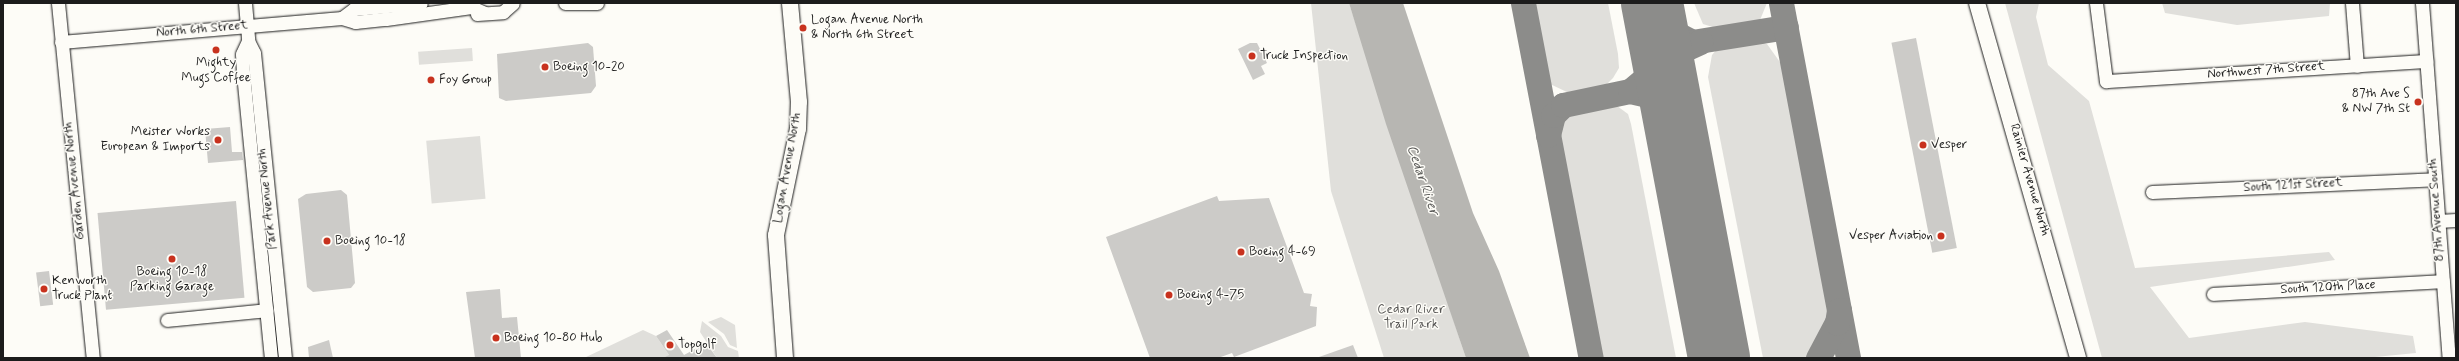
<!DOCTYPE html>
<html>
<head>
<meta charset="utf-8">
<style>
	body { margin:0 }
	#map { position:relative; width:2459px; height:361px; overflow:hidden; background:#fdfcf7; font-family:Mynerve,sans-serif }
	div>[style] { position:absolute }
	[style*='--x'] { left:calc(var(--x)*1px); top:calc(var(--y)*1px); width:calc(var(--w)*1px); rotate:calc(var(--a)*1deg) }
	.green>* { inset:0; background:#e0dfdb; transform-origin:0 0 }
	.water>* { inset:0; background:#b7b6b2 }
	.taxiway>* { height:25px; margin:-12.5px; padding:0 12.5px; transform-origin:12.5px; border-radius:12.5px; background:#8c8c8a }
	.runway>* { height:62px; margin:-31px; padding:0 31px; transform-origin:31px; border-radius:31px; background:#8c8c8a }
	.building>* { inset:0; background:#cccbc8; transform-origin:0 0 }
	.roads { filter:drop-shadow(0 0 1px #1c1c1c) drop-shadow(0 0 1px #1c1c1c) }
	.minor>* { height:13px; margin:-6.5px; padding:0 6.5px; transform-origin:6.5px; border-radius:6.5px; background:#fdfcf7 }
	.major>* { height:16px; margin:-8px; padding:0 8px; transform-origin:8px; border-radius:8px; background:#fdfcf7 }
	.dots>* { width:11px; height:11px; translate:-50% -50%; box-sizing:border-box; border:2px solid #fdfcf7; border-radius:50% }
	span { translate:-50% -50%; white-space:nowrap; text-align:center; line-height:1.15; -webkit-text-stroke:3px #fdfcf7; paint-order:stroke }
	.poi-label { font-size:13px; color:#1c1c1c }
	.left { translate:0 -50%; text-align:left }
	.right { translate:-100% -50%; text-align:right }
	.street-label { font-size:13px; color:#1c1c1c }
	.park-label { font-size:13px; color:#575655 }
	.water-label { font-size:14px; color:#5a5a58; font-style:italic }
	.frame { position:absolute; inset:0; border:4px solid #1c1c1c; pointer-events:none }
</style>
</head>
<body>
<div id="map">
	<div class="green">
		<div style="clip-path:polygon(1311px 3px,1349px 3px,1466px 358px,1384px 358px,1331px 191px)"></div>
		<div style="clip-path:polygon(1529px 3px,1608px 3px,1618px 54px,1619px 68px,1613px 78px,1605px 86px,1569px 93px,1550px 84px,1544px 77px)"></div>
		<div style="clip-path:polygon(1694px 3px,1767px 3px,1760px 20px,1719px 29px,1703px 24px)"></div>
		<div style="clip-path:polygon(2005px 3px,2039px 3px,2036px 17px,2048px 65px,2089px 101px,2135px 268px,2329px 252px,2335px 260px,2150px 287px,2189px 338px,2305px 322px,2413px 336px,2416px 353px,2365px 358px,2102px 358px)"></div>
		<div style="clip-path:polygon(2162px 3px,2330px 3px,2329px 16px,2237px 25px,2165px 13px)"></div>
		<div style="clip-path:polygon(1757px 41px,1767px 44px,1782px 65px,1827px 304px,1829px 320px,1806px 358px,1763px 358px,1708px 77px,1712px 55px,1718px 48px)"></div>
		<div style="left:472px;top:48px;width:13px;height:54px;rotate:86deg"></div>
		<div style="clip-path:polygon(1613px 103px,1628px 114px,1631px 124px,1676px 358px,1599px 358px,1595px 351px,1555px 123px,1570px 110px)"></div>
		<div style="left:480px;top:136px;width:63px;height:54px;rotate:85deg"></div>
		<div style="clip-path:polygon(721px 317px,735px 325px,737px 348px,730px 345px,724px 334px,708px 322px)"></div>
		<div style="clip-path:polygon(702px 321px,721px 336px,728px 347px,738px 351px,739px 358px,717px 358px,700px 332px)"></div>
		<div style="clip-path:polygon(643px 330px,656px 336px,671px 358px,584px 358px)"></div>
	</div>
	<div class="water">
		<div style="clip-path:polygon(1349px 3px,1403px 3px,1473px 213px,1499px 271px,1530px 358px,1466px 358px,1386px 124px)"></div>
	</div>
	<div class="taxiway">
		<div style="--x:1523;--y:3;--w:361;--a:79.2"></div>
		<div style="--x:1652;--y:3;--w:28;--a:63"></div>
		<div style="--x:1665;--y:28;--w:30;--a:27"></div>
		<div style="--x:1692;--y:42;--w:95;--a:-9.1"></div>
		<div style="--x:1781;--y:3;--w:361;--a:79.3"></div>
		<div style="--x:1630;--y:91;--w:26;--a:-40"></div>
		<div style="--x:1650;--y:74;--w:32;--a:-74"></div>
		<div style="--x:1668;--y:94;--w:31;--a:-79"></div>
		<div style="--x:1674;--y:64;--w:19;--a:-54"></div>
		<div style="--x:1685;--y:49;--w:17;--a:-25"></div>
		<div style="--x:1548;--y:135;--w:21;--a:-76"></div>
		<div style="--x:1553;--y:115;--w:14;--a:-45"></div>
		<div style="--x:1563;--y:105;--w:68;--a:-11.8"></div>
		<div style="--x:1630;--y:91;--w:26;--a:13"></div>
		<div style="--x:1655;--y:97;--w:30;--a:53"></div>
		<div style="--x:1818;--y:358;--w:40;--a:-62"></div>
		<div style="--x:1837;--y:323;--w:13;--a:-81"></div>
	</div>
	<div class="runway">
		<div style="--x:1652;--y:3;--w:361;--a:79.3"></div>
	</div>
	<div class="building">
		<div style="left:1916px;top:38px;width:214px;height:25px;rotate:79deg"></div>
		<div style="clip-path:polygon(588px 43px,593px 47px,596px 86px,591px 93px,506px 101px,499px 98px,497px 54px)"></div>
		<div style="clip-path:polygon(1250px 43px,1257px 43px,1267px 63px,1261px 66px,1265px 74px,1253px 80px,1238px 49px)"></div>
		<div style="clip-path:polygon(230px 127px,232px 152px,242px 152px,243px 160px,208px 163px,205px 129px)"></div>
		<div style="clip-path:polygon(341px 190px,347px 195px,355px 283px,351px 288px,313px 292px,307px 287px,298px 199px,306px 194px)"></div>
		<div style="clip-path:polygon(1217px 196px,1219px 201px,1269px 198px,1304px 293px,1312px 294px,1310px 306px,1317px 307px,1316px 326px,1234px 357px,1232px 353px,1218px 358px,1150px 358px,1106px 237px)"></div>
		<div style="left:236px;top:201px;width:97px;height:139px;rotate:85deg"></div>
		<div style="left:49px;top:271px;width:34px;height:13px;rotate:83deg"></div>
		<div style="clip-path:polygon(500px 289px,502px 318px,517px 317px,521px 358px,475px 358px,466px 292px)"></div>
		<div style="clip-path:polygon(667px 330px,684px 355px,706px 343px,717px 358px,663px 358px,669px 355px,656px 336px)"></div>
		<div style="clip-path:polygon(329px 340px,333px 358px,309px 358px,308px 347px)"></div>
		<div style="clip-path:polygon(1353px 345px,1358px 358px,1319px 358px,1319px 357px)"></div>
	</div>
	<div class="roads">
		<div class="minor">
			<div style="--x:58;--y:3;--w:357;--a:84.4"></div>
			<div style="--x:245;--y:3;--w:38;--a:85"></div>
			<div style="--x:248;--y:41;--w:13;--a:63"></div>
			<div style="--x:254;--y:53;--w:307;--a:84.2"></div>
			<div style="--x:565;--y:3;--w:32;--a:0"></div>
			<div style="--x:2096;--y:3;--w:79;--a:82.7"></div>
			<div style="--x:2106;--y:81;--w:321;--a:-3.6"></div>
			<div style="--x:2352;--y:3;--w:63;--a:85.5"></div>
			<div style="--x:2422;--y:3;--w:356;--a:85.7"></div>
			<div style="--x:477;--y:14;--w:26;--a:-4"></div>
			<div style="--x:503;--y:12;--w:13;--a:-42"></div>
			<div style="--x:342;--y:18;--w:15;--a:-37"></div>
			<div style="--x:354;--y:9;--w:67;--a:-5.1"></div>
			<div style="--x:248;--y:41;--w:14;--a:115"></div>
			<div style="--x:242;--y:54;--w:19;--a:87"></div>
			<div style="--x:243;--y:73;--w:286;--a:84.4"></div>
			<div style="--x:61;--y:42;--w:282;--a:-4.9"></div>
			<div style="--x:342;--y:18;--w:14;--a:17"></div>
			<div style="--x:355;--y:22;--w:31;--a:-6"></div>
			<div style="--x:386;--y:19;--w:86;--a:-8"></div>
			<div style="--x:471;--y:7;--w:15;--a:23"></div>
			<div style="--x:2152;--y:192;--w:283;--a:-2.6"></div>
			<div style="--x:2438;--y:221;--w:18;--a:-3"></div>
			<div style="--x:2213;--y:294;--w:230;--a:-3.2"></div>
			<div style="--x:167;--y:320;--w:100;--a:-5.7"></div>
		</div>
		<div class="major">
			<div style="--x:1977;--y:3;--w:369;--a:74.1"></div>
			<div style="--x:785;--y:358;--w:123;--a:-94.2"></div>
			<div style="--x:776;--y:235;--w:108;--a:-78.3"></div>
			<div style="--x:798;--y:129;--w:27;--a:-88"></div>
			<div style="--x:799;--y:102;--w:99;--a:-95.2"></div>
		</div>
	</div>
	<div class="dots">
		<div style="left:803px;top:28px;background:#c8321e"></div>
		<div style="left:216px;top:50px;background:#c8321e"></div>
		<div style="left:1252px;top:56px;background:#c8321e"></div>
		<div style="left:545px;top:67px;background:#c8321e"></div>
		<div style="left:431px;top:80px;background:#c8321e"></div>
		<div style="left:2418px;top:102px;background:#c8321e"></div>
		<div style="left:218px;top:140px;background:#c8321e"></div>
		<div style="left:1923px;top:145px;background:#c8321e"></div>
		<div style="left:1941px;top:236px;background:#c8321e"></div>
		<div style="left:327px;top:241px;background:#c8321e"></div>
		<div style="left:1241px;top:252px;background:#c8321e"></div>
		<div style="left:172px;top:259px;background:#c8321e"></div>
		<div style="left:44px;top:289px;background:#c8321e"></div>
		<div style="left:1169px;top:295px;background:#c8321e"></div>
		<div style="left:496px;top:338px;background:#c8321e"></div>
		<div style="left:670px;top:345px;background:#c8321e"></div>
	</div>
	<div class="poi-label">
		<span class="left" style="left:811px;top:28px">Logan Avenue North<br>&amp; North 6th Street</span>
		<span class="left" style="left:1260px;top:56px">Truck Inspection</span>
		<span style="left:216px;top:71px">Mighty<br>Mugs Coffee</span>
		<span class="left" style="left:553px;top:67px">Boeing 10-20</span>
		<span class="left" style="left:439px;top:80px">Foy Group</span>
		<span class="right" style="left:2410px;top:102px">87th Ave S<br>&amp; NW 7th St</span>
		<span class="right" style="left:210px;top:140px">Meister Works<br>European &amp; Imports</span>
		<span class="left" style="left:1931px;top:145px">Vesper</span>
		<span class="right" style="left:1933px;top:236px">Vesper Aviation</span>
		<span class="left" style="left:335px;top:241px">Boeing 10-18</span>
		<span class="left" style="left:1249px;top:252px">Boeing 4-69</span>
		<span style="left:172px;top:280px">Boeing 10-18<br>Parking Garage</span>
		<span class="left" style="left:52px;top:289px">Kenworth<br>Truck Plant</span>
		<span class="left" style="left:1177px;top:295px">Boeing 4-75</span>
		<span class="left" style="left:504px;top:338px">Boeing 10-80 Hub</span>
		<span class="left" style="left:678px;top:345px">Topgolf</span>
	</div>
	<div class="street-label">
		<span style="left:202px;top:30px;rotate:-5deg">North 6th Street</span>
		<span style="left:2266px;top:71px;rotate:-4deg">Northwest 7th Street</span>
		<span style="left:788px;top:168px;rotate:-80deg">Logan Avenue North</span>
		<span style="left:2029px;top:180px;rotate:74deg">Rainier Avenue North</span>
		<span style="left:75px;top:181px;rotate:-96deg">Garden Avenue North</span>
		<span style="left:2293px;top:186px;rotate:-3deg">South 121st Street</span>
		<span style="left:268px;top:199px;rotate:-96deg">Park Avenue North</span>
		<span style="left:2437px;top:210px;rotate:-94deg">87th Avenue South</span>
		<span style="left:2328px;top:288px;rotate:-3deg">South 120th Place</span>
	</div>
	<div class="park-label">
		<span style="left:1411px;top:318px">Cedar River<br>Trail Park</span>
	</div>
	<div class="water-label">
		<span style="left:1423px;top:180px;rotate:71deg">Cedar River</span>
	</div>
	<div class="frame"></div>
</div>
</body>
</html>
